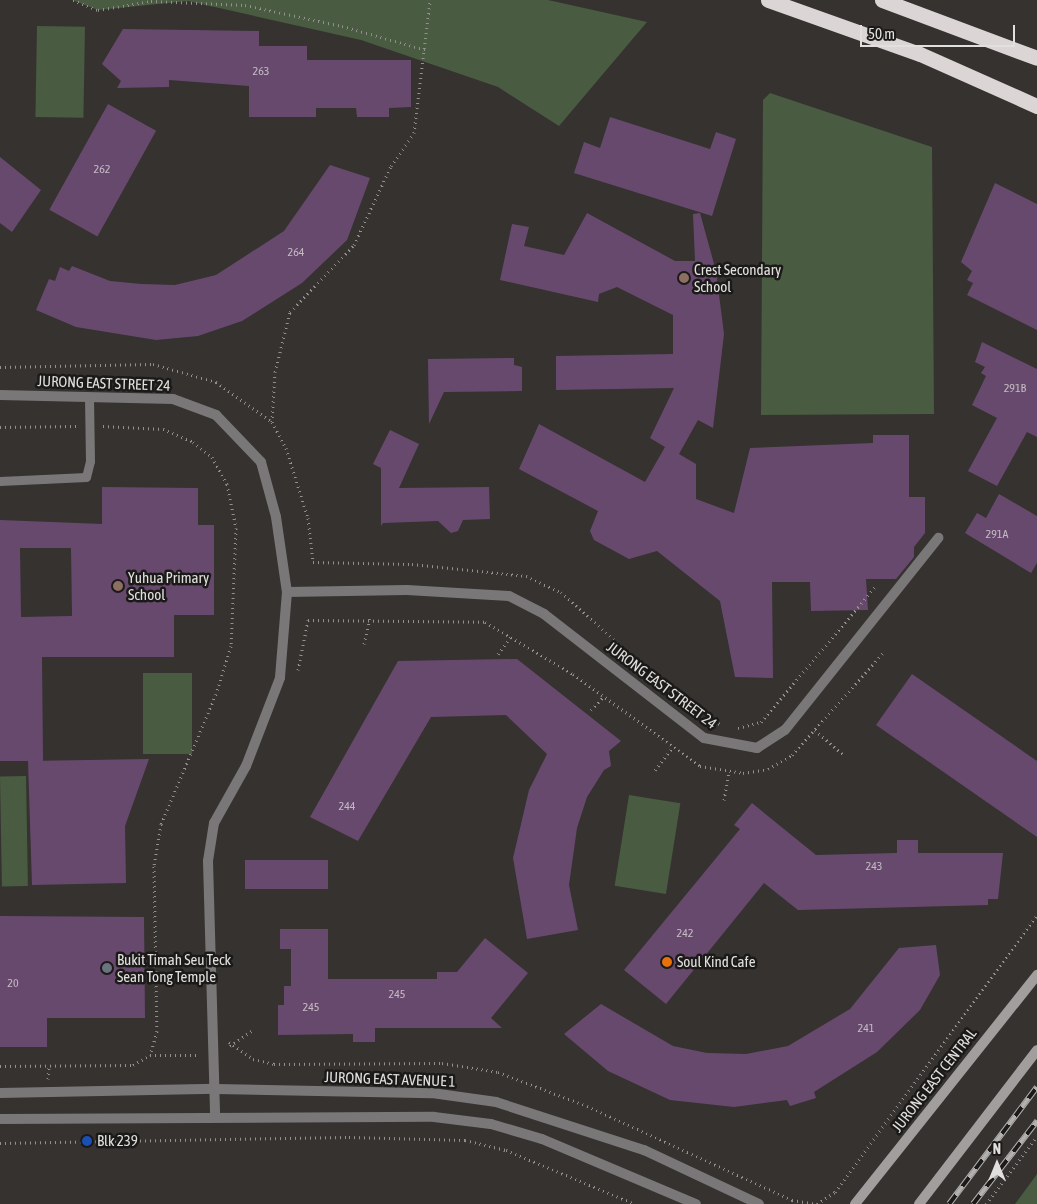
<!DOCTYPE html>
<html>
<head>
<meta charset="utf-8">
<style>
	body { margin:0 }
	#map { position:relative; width:1037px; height:1204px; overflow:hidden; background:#353230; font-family:"Asap Condensed",sans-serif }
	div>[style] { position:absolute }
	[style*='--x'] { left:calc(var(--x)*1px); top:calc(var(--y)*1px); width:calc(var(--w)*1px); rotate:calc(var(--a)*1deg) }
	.green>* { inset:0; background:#495b40; transform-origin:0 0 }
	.building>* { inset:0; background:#68496e; transform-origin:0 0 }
	.path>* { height:3px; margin-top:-1.5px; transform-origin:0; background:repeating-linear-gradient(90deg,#93918f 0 1px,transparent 0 5px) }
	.service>* { height:9px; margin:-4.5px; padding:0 4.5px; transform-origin:4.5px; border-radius:4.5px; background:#797777 }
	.minor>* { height:10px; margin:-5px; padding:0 5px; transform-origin:5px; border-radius:5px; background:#797777 }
	.tertiary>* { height:10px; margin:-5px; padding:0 5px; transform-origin:5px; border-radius:5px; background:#797777 }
	.secondary>* { height:10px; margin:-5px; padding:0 5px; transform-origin:5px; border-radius:5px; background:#a19e9d }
	.motorway>* { height:15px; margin:-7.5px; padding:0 7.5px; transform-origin:7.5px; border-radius:7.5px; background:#dbd6d5 }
	.rail>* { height:5.5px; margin-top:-2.75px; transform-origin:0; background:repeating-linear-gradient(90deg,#1b1a19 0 11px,#b2b1af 0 22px); box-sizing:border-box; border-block:1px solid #b2b1af }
	.dots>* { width:14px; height:14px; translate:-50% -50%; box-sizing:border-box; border:2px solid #1b1a19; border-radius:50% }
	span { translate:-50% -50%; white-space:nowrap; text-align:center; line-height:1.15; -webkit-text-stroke:5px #1b1a19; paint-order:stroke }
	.number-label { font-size:12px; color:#c3bac2 }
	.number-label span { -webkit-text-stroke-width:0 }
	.poi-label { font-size:15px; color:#e1e0de }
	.left { translate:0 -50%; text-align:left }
	.street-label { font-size:15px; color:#e1e0de }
	.north { position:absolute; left:972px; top:1139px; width:50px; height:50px; -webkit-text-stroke:4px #1b1a19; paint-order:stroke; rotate:0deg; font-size:14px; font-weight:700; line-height:20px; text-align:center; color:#e1e0de }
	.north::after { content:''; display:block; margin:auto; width:18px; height:22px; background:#e1e0de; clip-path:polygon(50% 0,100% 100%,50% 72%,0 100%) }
	.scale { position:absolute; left:860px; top:25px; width:155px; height:22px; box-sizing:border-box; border:2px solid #e1e0de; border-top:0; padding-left:6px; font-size:15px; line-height:18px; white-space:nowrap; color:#e1e0de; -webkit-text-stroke:4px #1b1a19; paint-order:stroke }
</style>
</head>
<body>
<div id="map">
	<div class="green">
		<div style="clip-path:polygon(72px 0,548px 0,647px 22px,559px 126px,498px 87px,361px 40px,188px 1px,98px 10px)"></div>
		<div style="left:37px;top:26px;width:48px;height:91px;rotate:1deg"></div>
		<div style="clip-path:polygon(770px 93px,932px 147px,934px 414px,761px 415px,763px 100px)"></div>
		<div style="left:143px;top:673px;width:49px;height:81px"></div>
		<div style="left:26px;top:776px;width:110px;height:26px;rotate:89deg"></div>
		<div style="left:629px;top:795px;width:52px;height:92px;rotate:9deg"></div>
		<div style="clip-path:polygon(1037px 1174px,1037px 1204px,1015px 1204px)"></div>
	</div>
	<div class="building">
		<div style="clip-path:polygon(123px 29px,259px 31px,259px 46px,307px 46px,307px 60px,411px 60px,411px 107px,389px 108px,389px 117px,357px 117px,356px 108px,316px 108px,316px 117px,249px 117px,249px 86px,169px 80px,169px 87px,117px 88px,121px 81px,102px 64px)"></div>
		<div style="left:108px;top:104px;width:55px;height:121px;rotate:29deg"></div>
		<div style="clip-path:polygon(610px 117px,710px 149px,716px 132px,736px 139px,712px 216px,574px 173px,584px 142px,600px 148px)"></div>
		<div style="clip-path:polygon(0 157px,41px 190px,12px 232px,0 223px)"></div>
		<div style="clip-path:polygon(330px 165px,370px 178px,347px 240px,302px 283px,242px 321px,198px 336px,156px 340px,76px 327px,36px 310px,49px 279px,55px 281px,60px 267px,69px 271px,72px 266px,110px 281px,141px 284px,175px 285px,216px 275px,284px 231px)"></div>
		<div style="clip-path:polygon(995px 183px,1037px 204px,1037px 330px,967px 295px,973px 283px,967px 280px,972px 271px,961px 262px)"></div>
		<div style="clip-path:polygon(587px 213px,675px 261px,695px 261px,693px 214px,700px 213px,716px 271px,724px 334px,713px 428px,698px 420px,679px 454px,696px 464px,696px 499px,734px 513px,750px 448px,873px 443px,873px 435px,909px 435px,909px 497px,925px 497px,925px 533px,914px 547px,914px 557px,896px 579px,866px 579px,868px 610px,811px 611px,810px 582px,772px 582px,773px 678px,735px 677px,720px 601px,657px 551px,629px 559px,594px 540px,590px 531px,598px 511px,519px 469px,539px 424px,645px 482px,665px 447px,650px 438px,674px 388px,556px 390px,556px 356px,673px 354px,673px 315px,617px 287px,599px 294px,598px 302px,500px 280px,512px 224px,529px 227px,524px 246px,564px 255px)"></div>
		<div style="clip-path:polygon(982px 342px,1037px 369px,1037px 437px,1027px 432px,997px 486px,968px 471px,997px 418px,972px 405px,986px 376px,981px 373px,985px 367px,975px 362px)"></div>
		<div style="clip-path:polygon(514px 358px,514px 365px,522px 367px,522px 391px,444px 392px,429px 424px,428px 359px)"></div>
		<div style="clip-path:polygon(390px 430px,419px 444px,399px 488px,489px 487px,490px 519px,463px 520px,458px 531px,451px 533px,438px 521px,383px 523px,381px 526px,381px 468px,373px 464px)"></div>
		<div style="clip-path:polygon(evenodd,102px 487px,198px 488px,198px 525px,214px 525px,214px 615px,174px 615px,174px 657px,42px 657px,43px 761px,0 761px,0 520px,102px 524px,102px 487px,20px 548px,71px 548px,72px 616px,21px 617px,20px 548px)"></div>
		<div style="clip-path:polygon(999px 494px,1037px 516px,1037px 563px,1031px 573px,965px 533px,977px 513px,986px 518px)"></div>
		<div style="clip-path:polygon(517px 659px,621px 741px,609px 751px,611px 766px,604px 770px,587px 797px,577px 828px,569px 885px,578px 930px,527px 939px,513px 858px,529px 790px,547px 754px,506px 715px,431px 717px,358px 841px,310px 817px,398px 661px)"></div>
		<div style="clip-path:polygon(912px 674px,1037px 761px,1037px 837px,876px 725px)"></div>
		<div style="clip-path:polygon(149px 759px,125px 826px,126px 883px,32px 885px,28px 761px)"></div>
		<div style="clip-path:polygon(752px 803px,816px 855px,897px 853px,897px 840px,918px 840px,918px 853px,1003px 853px,998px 899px,988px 899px,988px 905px,798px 910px,764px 883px,666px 1004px,624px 970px,740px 829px,734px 825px)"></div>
		<div style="left:245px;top:860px;width:83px;height:29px"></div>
		<div style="clip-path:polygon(0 916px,144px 917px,145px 1018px,47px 1018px,47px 1047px,0 1047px)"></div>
		<div style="clip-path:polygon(280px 929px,328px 929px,328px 979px,437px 979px,437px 972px,457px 972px,485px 938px,528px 973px,491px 1018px,502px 1028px,375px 1028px,375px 1042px,353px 1042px,353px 1034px,278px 1035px,278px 1005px,284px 1005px,284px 986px,291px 986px,291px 949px,280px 949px)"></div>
		<div style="clip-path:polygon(936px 945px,940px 975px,920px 1010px,877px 1052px,814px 1092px,816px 1098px,790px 1106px,787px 1100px,734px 1107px,670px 1100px,608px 1071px,564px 1034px,601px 1004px,673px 1046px,707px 1053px,746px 1054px,788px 1046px,850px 1009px,899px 948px)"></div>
	</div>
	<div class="path">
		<div style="--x:73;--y:0;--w:27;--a:22"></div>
		<div style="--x:98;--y:10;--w:54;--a:-9.6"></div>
		<div style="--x:151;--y:1;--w:94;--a:2.4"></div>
		<div style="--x:245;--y:5;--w:99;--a:12.2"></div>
		<div style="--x:342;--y:26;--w:87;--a:15.9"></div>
		<div style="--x:0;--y:367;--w:153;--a:-1.1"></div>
		<div style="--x:153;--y:364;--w:66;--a:15.9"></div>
		<div style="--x:216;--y:382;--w:69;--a:35.5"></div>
		<div style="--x:272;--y:422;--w:30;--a:62"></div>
		<div style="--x:286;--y:448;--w:73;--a:72.6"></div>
		<div style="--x:308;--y:518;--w:44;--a:83.5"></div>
		<div style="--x:313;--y:562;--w:99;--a:1.2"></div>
		<div style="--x:412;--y:564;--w:115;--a:6"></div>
		<div style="--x:526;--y:576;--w:38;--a:25"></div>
		<div style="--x:561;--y:592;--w:145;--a:41.9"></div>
		<div style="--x:272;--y:422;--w:50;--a:-86.6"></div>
		<div style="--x:275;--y:372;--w:62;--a:-76"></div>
		<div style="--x:290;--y:312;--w:93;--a:-46.3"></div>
		<div style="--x:354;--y:245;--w:87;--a:-64.9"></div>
		<div style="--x:391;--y:166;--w:40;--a:-55.1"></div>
		<div style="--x:414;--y:133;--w:134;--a:-83.1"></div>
		<div style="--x:103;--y:426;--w:60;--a:2.9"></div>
		<div style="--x:163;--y:429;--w:33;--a:23"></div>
		<div style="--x:193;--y:442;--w:24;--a:38"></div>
		<div style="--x:212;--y:457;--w:31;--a:61"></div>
		<div style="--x:227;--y:484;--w:45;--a:78.4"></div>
		<div style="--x:236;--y:528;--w:118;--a:92.4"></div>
		<div style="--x:231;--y:646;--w:50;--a:107.4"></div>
		<div style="--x:216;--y:694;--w:141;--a:112.9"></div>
		<div style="--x:161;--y:824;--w:43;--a:99.5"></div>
		<div style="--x:154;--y:866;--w:165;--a:89"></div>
		<div style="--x:157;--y:1031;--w:25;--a:106"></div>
		<div style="--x:0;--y:427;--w:77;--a:-0.7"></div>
		<div style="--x:364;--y:644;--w:26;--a:-77"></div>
		<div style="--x:498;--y:654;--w:24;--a:-54"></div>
		<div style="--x:298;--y:670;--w:51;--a:-78.7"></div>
		<div style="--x:308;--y:620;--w:177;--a:0.6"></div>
		<div style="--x:485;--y:622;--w:102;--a:30.6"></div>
		<div style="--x:573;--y:674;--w:157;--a:35.9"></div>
		<div style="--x:700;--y:766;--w:44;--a:9.2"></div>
		<div style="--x:743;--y:773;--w:25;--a:-9"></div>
		<div style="--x:768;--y:769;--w:28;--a:-30"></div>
		<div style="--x:792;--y:755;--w:138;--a:-48.2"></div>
		<div style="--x:591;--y:710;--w:19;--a:-47"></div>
		<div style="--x:701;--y:714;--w:21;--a:28"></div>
		<div style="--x:738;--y:728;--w:24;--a:-15"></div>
		<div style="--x:761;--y:722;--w:178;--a:-49.8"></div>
		<div style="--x:815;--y:730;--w:37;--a:41"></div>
		<div style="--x:655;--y:770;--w:28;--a:-52"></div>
		<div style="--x:724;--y:800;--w:28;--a:-80"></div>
		<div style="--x:229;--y:1042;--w:29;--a:35"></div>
		<div style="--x:253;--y:1059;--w:22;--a:13"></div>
		<div style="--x:274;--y:1064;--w:168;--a:-0.3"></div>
		<div style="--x:442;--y:1063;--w:57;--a:9.1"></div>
		<div style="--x:498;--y:1072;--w:95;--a:20.9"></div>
		<div style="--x:587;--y:1106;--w:226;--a:24.6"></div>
		<div style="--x:792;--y:1200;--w:25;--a:9"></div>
		<div style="--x:817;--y:1204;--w:22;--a:-34"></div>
		<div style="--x:835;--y:1192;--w:343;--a:-53.9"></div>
		<div style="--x:230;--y:1046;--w:29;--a:-35"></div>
		<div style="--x:0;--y:1066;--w:133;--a:-0.4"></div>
		<div style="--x:133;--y:1065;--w:20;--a:-30"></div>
		<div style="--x:150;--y:1055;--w:49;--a:0"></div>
		<div style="--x:48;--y:1079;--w:14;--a:-86"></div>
		<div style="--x:0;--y:1143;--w:349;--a:-1"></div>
		<div style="--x:349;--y:1137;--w:116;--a:1.5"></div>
		<div style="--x:465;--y:1140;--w:42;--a:13.7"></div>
		<div style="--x:506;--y:1150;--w:140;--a:22.7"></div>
		<div style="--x:986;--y:1204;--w:85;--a:-53.1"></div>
	</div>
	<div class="service">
		<div style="--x:0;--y:481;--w:86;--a:-2.7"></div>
		<div style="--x:86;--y:477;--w:16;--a:-76"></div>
		<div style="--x:90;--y:461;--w:64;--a:-90.9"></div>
	</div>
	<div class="minor">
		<div style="--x:0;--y:395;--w:173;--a:1.3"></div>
		<div style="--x:173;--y:399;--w:46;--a:20.4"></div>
		<div style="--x:216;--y:415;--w:65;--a:46.2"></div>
		<div style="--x:261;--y:462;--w:57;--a:74.7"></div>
		<div style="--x:276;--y:517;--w:76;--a:81.7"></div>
		<div style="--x:287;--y:592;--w:86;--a:94.7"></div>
		<div style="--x:280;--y:678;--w:94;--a:111.1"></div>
		<div style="--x:246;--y:766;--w:65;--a:119.3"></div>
		<div style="--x:214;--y:823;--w:38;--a:99"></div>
		<div style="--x:208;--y:861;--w:255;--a:88.4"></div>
		<div style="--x:287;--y:592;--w:120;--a:-1"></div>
		<div style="--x:407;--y:590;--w:102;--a:3.4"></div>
		<div style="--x:509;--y:596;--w:39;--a:27"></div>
		<div style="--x:544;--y:614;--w:202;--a:37.8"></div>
		<div style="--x:704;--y:738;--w:54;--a:10.7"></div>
		<div style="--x:757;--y:748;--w:33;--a:-33"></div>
		<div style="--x:785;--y:730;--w:246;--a:-51.4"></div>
	</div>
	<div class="tertiary">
		<div style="--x:0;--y:1093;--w:216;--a:-1.1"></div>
		<div style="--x:216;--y:1089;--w:216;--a:1.1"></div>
		<div style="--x:432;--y:1093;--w:65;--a:8"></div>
		<div style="--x:496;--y:1102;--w:156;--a:18"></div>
		<div style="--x:644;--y:1150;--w:127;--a:25.2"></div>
		<div style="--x:0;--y:1119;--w:434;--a:-0.3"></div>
		<div style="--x:434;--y:1117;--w:57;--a:7"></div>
		<div style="--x:491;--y:1124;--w:53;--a:16.4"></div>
		<div style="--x:542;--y:1139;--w:167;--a:22.9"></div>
	</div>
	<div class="secondary">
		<div style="--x:855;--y:1204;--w:293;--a:-51.5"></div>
		<div style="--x:919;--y:1204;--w:194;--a:-52.5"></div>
	</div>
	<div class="motorway">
		<div style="--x:768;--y:0;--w:161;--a:19.6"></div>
		<div style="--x:920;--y:54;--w:128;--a:24"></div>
		<div style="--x:882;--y:0;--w:165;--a:20.5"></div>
	</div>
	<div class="rail">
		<div style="--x:949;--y:1204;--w:146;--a:-53.1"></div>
		<div style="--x:973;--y:1204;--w:105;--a:-52.4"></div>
	</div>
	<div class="dots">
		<div style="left:684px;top:278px;background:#8d6e63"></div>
		<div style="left:118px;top:586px;background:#8d6e63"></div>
		<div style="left:667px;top:962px;background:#e8710a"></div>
		<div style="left:107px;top:968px;background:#6b7280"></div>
		<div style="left:87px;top:1141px;background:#1a4fb4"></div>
	</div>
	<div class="number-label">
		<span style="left:261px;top:72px">263</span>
		<span style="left:102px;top:170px">262</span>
		<span style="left:296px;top:253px">264</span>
		<span style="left:1015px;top:389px">291B</span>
		<span style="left:997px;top:535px">291A</span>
		<span style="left:347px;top:807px">244</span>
		<span style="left:874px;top:867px">243</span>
		<span style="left:685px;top:934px">242</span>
		<span style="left:13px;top:984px">20</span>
		<span style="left:397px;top:995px">245</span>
		<span style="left:311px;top:1008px">245</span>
		<span style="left:866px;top:1029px">241</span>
	</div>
	<div class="poi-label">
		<span class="left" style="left:694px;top:278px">Crest Secondary<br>School</span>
		<span class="left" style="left:128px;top:586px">Yuhua Primary<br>School</span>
		<span class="left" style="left:117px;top:968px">Bukit Timah Seu Teck<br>Sean Tong Temple</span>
		<span class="left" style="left:677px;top:962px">Soul Kind Cafe</span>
		<span class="left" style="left:97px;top:1141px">Blk 239</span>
	</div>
	<div class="street-label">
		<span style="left:104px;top:383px;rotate:2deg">JURONG EAST STREET 24</span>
		<span style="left:662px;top:685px;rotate:37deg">JURONG EAST STREET 24</span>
		<span style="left:390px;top:1079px;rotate:2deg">JURONG EAST AVENUE 1</span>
		<span style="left:934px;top:1080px;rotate:-52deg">JURONG EAST CENTRAL</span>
	</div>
	<div class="north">N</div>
	<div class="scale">50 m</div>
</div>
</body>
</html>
